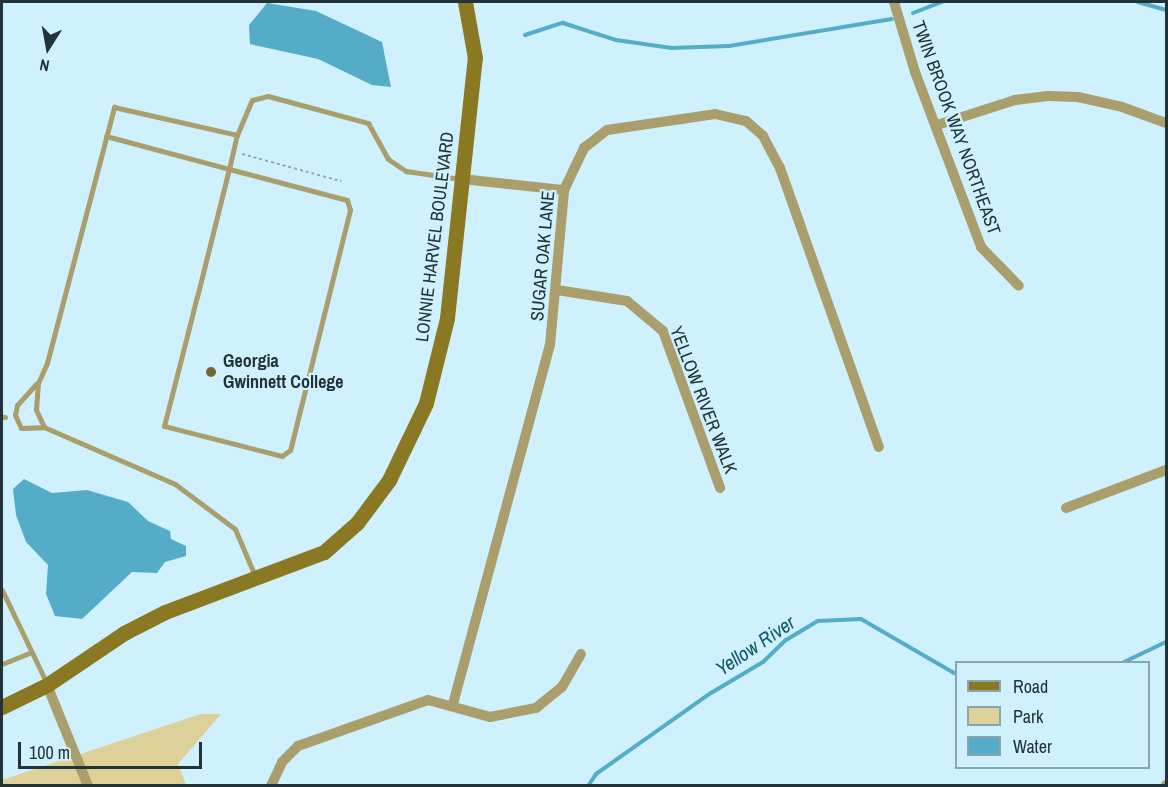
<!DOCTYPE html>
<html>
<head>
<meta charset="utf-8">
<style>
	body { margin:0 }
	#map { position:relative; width:1168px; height:787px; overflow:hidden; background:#cff1fd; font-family:"Archivo Narrow",sans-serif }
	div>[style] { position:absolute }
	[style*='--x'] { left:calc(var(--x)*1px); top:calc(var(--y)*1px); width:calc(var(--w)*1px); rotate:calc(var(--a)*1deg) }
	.green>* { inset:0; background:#ddd199 }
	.water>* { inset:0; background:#54acc8 }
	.stream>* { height:4px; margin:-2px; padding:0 2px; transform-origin:2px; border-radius:2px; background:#54acc8 }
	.path>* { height:2px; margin-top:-1px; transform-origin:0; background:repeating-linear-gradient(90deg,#8eaab4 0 3px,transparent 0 6px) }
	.lane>* { height:5px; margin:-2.5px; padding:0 2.5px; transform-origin:2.5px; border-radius:2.5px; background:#a99e6c }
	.street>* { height:10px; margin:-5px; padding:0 5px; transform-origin:5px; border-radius:5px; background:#a99e6c }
	.secondary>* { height:15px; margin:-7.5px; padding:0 7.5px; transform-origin:7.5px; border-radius:7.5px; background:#8a7823 }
	.dots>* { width:16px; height:16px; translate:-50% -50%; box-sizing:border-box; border:3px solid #cff1fd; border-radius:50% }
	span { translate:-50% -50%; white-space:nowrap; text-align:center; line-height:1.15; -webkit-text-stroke:4.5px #cff1fd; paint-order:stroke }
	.street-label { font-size:18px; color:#213238 }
	.poi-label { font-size:18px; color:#213238; font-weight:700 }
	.left { translate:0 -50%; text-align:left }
	.water-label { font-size:20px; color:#11596d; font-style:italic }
	.frame { position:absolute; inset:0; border:3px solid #213238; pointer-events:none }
	.legend { position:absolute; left:955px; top:661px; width:195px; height:108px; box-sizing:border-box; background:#cff1fd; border:2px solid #89a5ae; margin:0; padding:8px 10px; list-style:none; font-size:18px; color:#213238 }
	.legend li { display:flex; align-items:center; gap:12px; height:30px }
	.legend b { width:30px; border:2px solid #89a5ae }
	.north { position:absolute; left:18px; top:18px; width:60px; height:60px; -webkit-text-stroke:4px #cff1fd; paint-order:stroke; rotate:191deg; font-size:16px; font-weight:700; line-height:24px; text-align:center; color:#213238 }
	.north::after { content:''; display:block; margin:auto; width:21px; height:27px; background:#213238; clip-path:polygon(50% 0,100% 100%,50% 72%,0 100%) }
	.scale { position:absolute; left:18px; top:742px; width:184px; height:27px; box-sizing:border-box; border:3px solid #213238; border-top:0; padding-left:8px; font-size:18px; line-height:21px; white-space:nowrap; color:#213238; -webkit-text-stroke:4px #cff1fd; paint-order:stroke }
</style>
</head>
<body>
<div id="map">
	<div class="green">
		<div style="clip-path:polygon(201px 714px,221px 714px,178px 764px,186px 785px,2px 786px,2px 780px)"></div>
	</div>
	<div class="water">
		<div style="clip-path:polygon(267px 3px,316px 11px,382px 42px,391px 87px,372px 85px,318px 59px,250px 44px,249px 25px)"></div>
		<div style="clip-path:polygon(24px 479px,52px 493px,87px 490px,128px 502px,148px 521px,170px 531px,171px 539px,186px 546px,186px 556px,165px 562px,157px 573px,132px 572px,82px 619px,55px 616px,46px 594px,48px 565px,26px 542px,16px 515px,13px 489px)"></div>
	</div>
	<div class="stream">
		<div style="--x:1138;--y:2;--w:29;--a:16"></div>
		<div style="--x:913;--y:13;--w:31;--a:-21"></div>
		<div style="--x:525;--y:35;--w:40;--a:-18"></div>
		<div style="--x:563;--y:23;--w:56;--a:17.8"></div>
		<div style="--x:616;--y:40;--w:56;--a:8.3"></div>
		<div style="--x:671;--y:48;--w:58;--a:-2"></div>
		<div style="--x:729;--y:46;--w:165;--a:-9.4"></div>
		<div style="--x:1124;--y:662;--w:47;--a:-25.5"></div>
		<div style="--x:588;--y:786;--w:14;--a:-56"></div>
		<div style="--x:596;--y:774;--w:141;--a:-35.2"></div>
		<div style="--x:711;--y:693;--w:61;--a:-30.8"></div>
		<div style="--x:763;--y:662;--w:32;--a:-44"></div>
		<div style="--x:786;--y:640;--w:37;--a:-31"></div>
		<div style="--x:818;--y:621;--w:43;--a:-2.7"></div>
		<div style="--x:861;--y:619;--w:110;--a:30.1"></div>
	</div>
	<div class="path">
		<div style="--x:242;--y:154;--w:103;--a:15.3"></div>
		<div style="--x:439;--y:168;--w:9;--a:-84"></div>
		<div style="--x:437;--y:192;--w:7;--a:-82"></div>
	</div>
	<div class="lane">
		<div style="--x:106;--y:136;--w:127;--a:15"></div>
		<div style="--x:229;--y:169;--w:122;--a:14.7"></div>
		<div style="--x:347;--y:200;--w:10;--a:73"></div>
		<div style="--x:350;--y:210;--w:247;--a:104"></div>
		<div style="--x:290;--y:450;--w:10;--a:143"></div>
		<div style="--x:282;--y:456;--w:122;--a:-165.7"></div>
		<div style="--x:164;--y:426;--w:101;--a:-75.7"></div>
		<div style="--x:189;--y:328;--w:32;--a:-76"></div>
		<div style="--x:197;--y:297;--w:132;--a:-76"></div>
		<div style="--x:229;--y:169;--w:35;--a:-77"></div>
		<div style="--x:36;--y:384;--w:28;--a:132"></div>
		<div style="--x:17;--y:405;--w:10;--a:101"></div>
		<div style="--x:15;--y:415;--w:14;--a:65"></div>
		<div style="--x:21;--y:428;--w:23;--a:-2"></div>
		<div style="--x:2;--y:417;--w:3;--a:0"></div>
		<div style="--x:255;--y:576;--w:51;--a:-113.1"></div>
		<div style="--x:235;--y:529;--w:75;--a:-143.1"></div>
		<div style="--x:175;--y:484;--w:143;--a:-156.5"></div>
		<div style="--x:44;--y:427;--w:19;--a:-115"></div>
		<div style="--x:36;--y:410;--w:27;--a:-86"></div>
		<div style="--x:38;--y:383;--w:22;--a:-66"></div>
		<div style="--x:47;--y:363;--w:265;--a:-75.3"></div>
		<div style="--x:114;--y:107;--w:126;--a:12.8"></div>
		<div style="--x:237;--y:135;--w:38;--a:-67"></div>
		<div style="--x:252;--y:100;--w:16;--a:-14"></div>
		<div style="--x:268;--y:96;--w:104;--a:15.1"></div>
		<div style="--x:368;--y:123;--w:41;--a:60.9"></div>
		<div style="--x:388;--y:159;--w:22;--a:34"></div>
		<div style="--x:406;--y:171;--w:55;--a:8.4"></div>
		<div style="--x:2;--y:590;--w:104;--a:64.4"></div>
		<div style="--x:2;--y:664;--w:32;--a:-22"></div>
	</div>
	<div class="street">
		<div style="--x:894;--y:2;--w:73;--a:73.3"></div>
		<div style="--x:915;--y:72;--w:187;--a:69.3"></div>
		<div style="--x:981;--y:247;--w:54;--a:45.7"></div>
		<div style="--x:937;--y:125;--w:82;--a:-17.8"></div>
		<div style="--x:1015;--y:100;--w:33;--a:-7"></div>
		<div style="--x:1048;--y:96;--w:30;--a:2"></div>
		<div style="--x:1078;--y:97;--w:45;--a:12.8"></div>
		<div style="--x:1122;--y:107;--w:47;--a:20"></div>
		<div style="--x:462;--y:179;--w:103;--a:6.2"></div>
		<div style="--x:557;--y:290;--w:71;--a:8.9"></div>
		<div style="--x:627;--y:301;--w:47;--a:39.8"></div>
		<div style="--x:663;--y:331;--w:167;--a:70"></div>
		<div style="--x:1066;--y:508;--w:107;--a:-20.8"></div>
		<div style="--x:47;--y:685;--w:109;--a:67.9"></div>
		<div style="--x:453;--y:704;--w:372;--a:-74.9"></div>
		<div style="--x:550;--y:345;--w:156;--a:-84.8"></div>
		<div style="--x:564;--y:190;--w:47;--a:-64.5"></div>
		<div style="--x:584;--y:148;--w:29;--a:-38"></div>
		<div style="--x:607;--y:130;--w:109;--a:-8.4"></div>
		<div style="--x:715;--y:114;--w:32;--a:13"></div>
		<div style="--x:746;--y:121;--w:23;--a:41"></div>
		<div style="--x:763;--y:136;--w:36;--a:62"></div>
		<div style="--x:780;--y:168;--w:296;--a:70.5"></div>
		<div style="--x:271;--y:786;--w:26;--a:-65"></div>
		<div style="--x:282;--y:762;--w:23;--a:-45"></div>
		<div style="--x:298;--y:746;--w:138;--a:-19.5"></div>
		<div style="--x:428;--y:700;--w:64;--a:15.3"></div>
		<div style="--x:490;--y:717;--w:47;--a:-11.1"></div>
		<div style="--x:536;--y:708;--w:33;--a:-39"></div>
		<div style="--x:562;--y:687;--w:38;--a:-60"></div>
		<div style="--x:1166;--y:786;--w:1;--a:-90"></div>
	</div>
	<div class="secondary">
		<div style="--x:2;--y:707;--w:50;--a:-26.1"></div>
		<div style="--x:47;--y:685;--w:93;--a:-34"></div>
		<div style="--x:124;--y:633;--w:46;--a:-27.1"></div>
		<div style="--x:165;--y:612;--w:170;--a:-20.7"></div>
		<div style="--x:324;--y:552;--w:44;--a:-41.3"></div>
		<div style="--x:357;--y:523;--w:54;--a:-53.3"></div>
		<div style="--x:389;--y:480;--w:85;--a:-64.3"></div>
		<div style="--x:426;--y:403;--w:88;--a:-76.1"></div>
		<div style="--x:447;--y:318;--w:262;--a:-83.9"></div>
		<div style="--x:475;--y:58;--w:57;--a:-100.1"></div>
	</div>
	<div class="dots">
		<div style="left:211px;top:372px;background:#726633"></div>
	</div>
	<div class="street-label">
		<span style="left:956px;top:128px;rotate:70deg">TWIN BROOK WAY NORTHEAST</span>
		<span style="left:435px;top:237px;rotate:-83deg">LONNIE HARVEL BOULEVARD</span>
		<span style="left:543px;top:256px;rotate:-85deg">SUGAR OAK LANE</span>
		<span style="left:703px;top:400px;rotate:69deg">YELLOW RIVER WALK</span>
	</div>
	<div class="poi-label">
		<span class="left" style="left:223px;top:372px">Georgia<br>Gwinnett College</span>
	</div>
	<div class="water-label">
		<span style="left:755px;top:645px;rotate:-34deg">Yellow River</span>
	</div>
	<div class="frame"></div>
	<ul class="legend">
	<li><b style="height:8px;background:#8a7823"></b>Road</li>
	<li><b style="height:16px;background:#ddd199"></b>Park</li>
	<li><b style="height:16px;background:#54acc8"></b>Water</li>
	</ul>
	<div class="north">N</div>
	<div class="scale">100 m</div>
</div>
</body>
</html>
